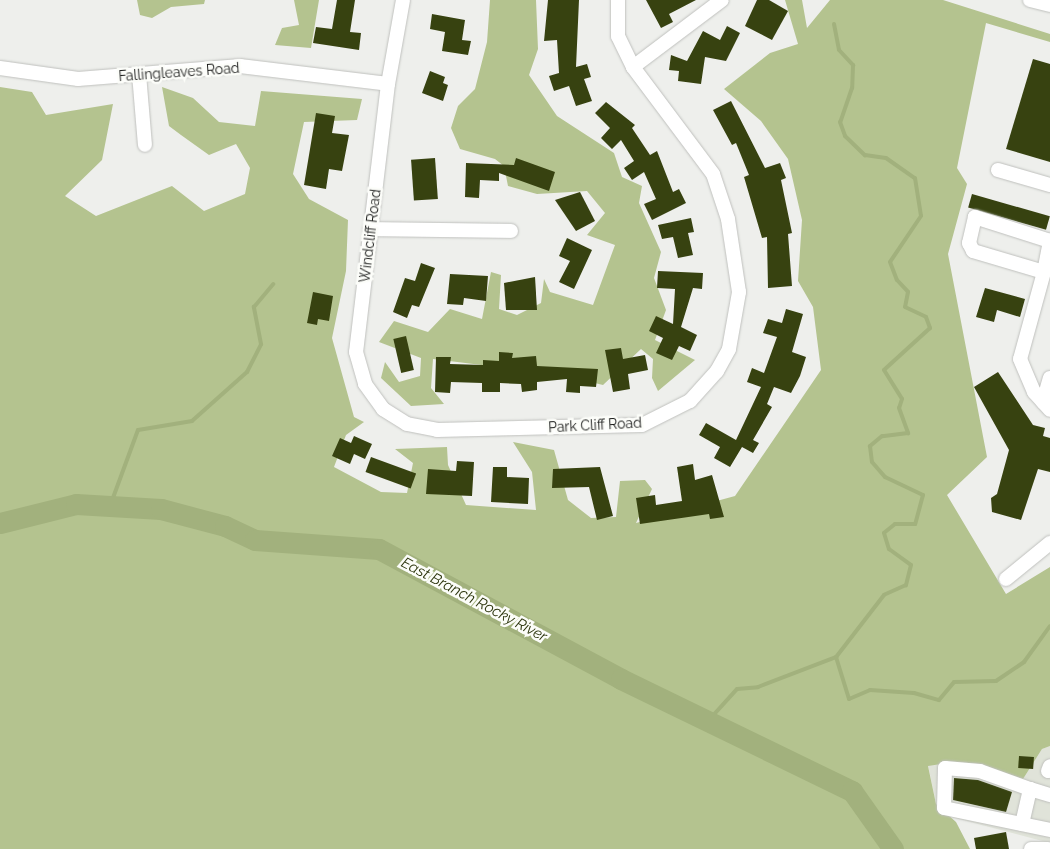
<!DOCTYPE html>
<html>
<head>
<meta charset="utf-8">
<style>
	body { margin:0 }
	#map { position:relative; width:1050px; height:849px; overflow:hidden; background:#eeefec; font-family:Raleway,sans-serif }
	div>[style] { position:absolute }
	[style*='--x'] { left:calc(var(--x)*1px); top:calc(var(--y)*1px); width:calc(var(--w)*1px); rotate:calc(var(--a)*1deg) }
	.built>* { inset:0; background:#e0e3d9 }
	.forest>* { inset:0; background:#b4c38f }
	.stream>* { height:4px; margin:-2px; padding:0 2px; transform-origin:2px; border-radius:2px; background:#a2b17d }
	.river>* { height:21px; margin:-10.5px; padding:0 10.5px; transform-origin:10.5px; border-radius:10.5px; background:#a2b17d }
	.building>* { inset:0; background:#374210; transform-origin:0 0 }
	.roads { filter:drop-shadow(0 0 1px #bfc0bd) drop-shadow(0 0 1px #bfc0bd) }
	.minor>* { height:14px; margin:-7px; padding:0 7px; transform-origin:7px; border-radius:7px; background:#fff }
	span { translate:-50% -50%; white-space:nowrap; text-align:center; line-height:1.15; -webkit-text-stroke:5px #fcfdf9; paint-order:stroke }
	.street-label { font-size:14px; color:#191a19 }
	.water-label { font-size:15px; color:#2c350d; font-style:italic }
</style>
</head>
<body>
<div id="map">
	<div class="built">
		<div style="clip-path:polygon(1050px 746px,1050px 843px,951px 817px,936px 804px,928px 765px,954px 762px,1023px 779px,1042px 749px)"></div>
	</div>
	<div class="forest">
		<div style="clip-path:polygon(137px 0,205px 0,204px 4px,171px 7px,152px 18px,140px 15px)"></div>
		<div style="clip-path:polygon(294px 0,319px 0,311px 48px,275px 45px,282px 28px,299px 25px)"></div>
		<div style="clip-path:polygon(490px 0,536px 0,538px 49px,529px 75px,557px 116px,614px 153px,622px 177px,642px 186px,639px 203px,661px 252px,654px 278px,666px 310px,655px 340px,695px 360px,658px 391px,652px 378px,653px 359px,641px 349px,603px 385px,562px 375px,433px 359px,431px 388px,444px 404px,411px 406px,381px 378px,385px 362px,399px 382px,420px 376px,421px 358px,379px 342px,394px 321px,428px 332px,450px 309px,482px 319px,491px 272px,501px 275px,499px 309px,517px 315px,541px 303px,544px 279px,550px 292px,593px 305px,615px 245px,587px 235px,605px 213px,587px 191px,537px 194px,508px 186px,504px 166px,495px 159px,460px 149px,451px 128px,458px 106px,475px 89px,487px 42px)"></div>
		<div style="clip-path:polygon(785px 0,802px 0,807px 28px,830px 0,943px 0,1050px 34px,1050px 42px,986px 23px,957px 168px,967px 184px,948px 254px,987px 457px,947px 495px,1006px 594px,1050px 567px,1050px 746px,1042px 749px,1023px 779px,954px 762px,928px 766px,936px 804px,956px 822px,970px 849px,0 849px,0 87px,32px 92px,46px 115px,113px 104px,102px 160px,65px 196px,96px 216px,172px 186px,204px 211px,245px 194px,250px 168px,236px 144px,209px 155px,181px 135px,169px 126px,162px 87px,193px 98px,219px 122px,255px 126px,261px 91px,362px 99px,357px 120px,304px 122px,293px 174px,309px 199px,348px 220px,346px 271px,332px 338px,354px 417px,364px 422px,346px 435px,334px 467px,381px 492px,407px 493px,413px 463px,395px 449px,447px 447px,448px 465px,466px 505px,536px 510px,532px 472px,513px 442px,554px 450px,568px 500px,591px 518px,616px 517px,620px 481px,645px 480px,652px 489px,636px 523px,735px 496px,821px 370px,813px 307px,798px 281px,802px 220px,788px 159px,761px 121px,724px 89px,770px 53px,798px 44px)"></div>
	</div>
	<div class="stream">
		<div style="--x:834;--y:24;--w:26;--a:79"></div>
		<div style="--x:839;--y:50;--w:21;--a:47"></div>
		<div style="--x:853;--y:65;--w:23;--a:92"></div>
		<div style="--x:852;--y:88;--w:36;--a:109"></div>
		<div style="--x:840;--y:122;--w:15;--a:70"></div>
		<div style="--x:845;--y:136;--w:28;--a:44"></div>
		<div style="--x:865;--y:155;--w:21;--a:8"></div>
		<div style="--x:886;--y:158;--w:35;--a:35"></div>
		<div style="--x:915;--y:178;--w:38;--a:81"></div>
		<div style="--x:921;--y:216;--w:55;--a:124"></div>
		<div style="--x:890;--y:262;--w:19;--a:69"></div>
		<div style="--x:897;--y:280;--w:16;--a:47"></div>
		<div style="--x:908;--y:292;--w:15;--a:101"></div>
		<div style="--x:905;--y:307;--w:23;--a:25"></div>
		<div style="--x:926;--y:317;--w:12;--a:70"></div>
		<div style="--x:930;--y:328;--w:62;--a:137.6"></div>
		<div style="--x:884;--y:370;--w:34;--a:58"></div>
		<div style="--x:902;--y:399;--w:9;--a:108"></div>
		<div style="--x:899;--y:408;--w:27;--a:70"></div>
		<div style="--x:908;--y:433;--w:26;--a:173"></div>
		<div style="--x:882;--y:436;--w:16;--a:140"></div>
		<div style="--x:870;--y:446;--w:16;--a:83"></div>
		<div style="--x:872;--y:462;--w:20;--a:49"></div>
		<div style="--x:885;--y:477;--w:42;--a:25.3"></div>
		<div style="--x:923;--y:495;--w:30;--a:105"></div>
		<div style="--x:915;--y:524;--w:20;--a:180"></div>
		<div style="--x:895;--y:524;--w:14;--a:141"></div>
		<div style="--x:884;--y:533;--w:17;--a:73"></div>
		<div style="--x:889;--y:549;--w:27;--a:36"></div>
		<div style="--x:911;--y:565;--w:21;--a:104"></div>
		<div style="--x:906;--y:585;--w:24;--a:156"></div>
		<div style="--x:884;--y:595;--w:78;--a:127.7"></div>
		<div style="--x:110;--y:506;--w:81;--a:-69.8"></div>
		<div style="--x:138;--y:430;--w:55;--a:-9.5"></div>
		<div style="--x:192;--y:421;--w:74;--a:-41.7"></div>
		<div style="--x:247;--y:372;--w:31;--a:-63"></div>
		<div style="--x:261;--y:344;--w:38;--a:-101"></div>
		<div style="--x:254;--y:307;--w:30;--a:-50"></div>
		<div style="--x:708;--y:721;--w:43;--a:-47.8"></div>
		<div style="--x:737;--y:689;--w:21;--a:-5"></div>
		<div style="--x:758;--y:687;--w:84;--a:-21"></div>
		<div style="--x:836;--y:657;--w:44;--a:72.8"></div>
		<div style="--x:849;--y:699;--w:23;--a:-23"></div>
		<div style="--x:870;--y:690;--w:44;--a:3.9"></div>
		<div style="--x:914;--y:693;--w:26;--a:16"></div>
		<div style="--x:939;--y:700;--w:23;--a:-50"></div>
		<div style="--x:954;--y:682;--w:42;--a:-1.4"></div>
		<div style="--x:996;--y:681;--w:34;--a:-34"></div>
		<div style="--x:1024;--y:662;--w:44;--a:-54.2"></div>
	</div>
	<div class="river">
		<div style="--x:0;--y:523;--w:78;--a:-14"></div>
		<div style="--x:76;--y:504;--w:85;--a:3.4"></div>
		<div style="--x:161;--y:509;--w:66;--a:14.9"></div>
		<div style="--x:225;--y:526;--w:33;--a:25"></div>
		<div style="--x:255;--y:540;--w:124;--a:4.2"></div>
		<div style="--x:379;--y:549;--w:275;--a:28.2"></div>
		<div style="--x:621;--y:679;--w:257;--a:25.9"></div>
		<div style="--x:852;--y:791;--w:71;--a:54.7"></div>
	</div>
	<div class="building">
		<div style="clip-path:polygon(337px 0,355px 0,350px 32px,361px 33px,359px 50px,313px 43px,316px 27px,332px 29px)"></div>
		<div style="clip-path:polygon(548px 0,579px 0,576px 67px,587px 64px,591px 77px,584px 79px,592px 101px,576px 106px,569px 86px,554px 91px,549px 76px,559px 73px,557px 40px,544px 41px)"></div>
		<div style="clip-path:polygon(646px 0,696px 0,669px 14px,673px 22px,661px 28px)"></div>
		<div style="clip-path:polygon(757px 0,769px 0,788px 11px,772px 40px,745px 26px)"></div>
		<div style="clip-path:polygon(432px 14px,465px 20px,462px 40px,471px 41px,468px 55px,442px 51px,445px 32px,430px 29px)"></div>
		<div style="clip-path:polygon(727px 26px,740px 33px,726px 61px,705px 57px,701px 84px,678px 81px,679px 71px,669px 70px,671px 55px,687px 61px,703px 31px,720px 40px)"></div>
		<div style="clip-path:polygon(1033px 59px,1050px 64px,1050px 162px,1006px 149px)"></div>
		<div style="clip-path:polygon(430px 71px,445px 77px,443px 83px,448px 85px,443px 101px,422px 93px)"></div>
		<div style="clip-path:polygon(731px 101px,765px 168px,780px 163px,786px 178px,781px 180px,792px 233px,788px 234px,792px 286px,768px 288px,767px 237px,762px 238px,744px 177px,749px 175px,736px 143px,732px 145px,713px 110px)"></div>
		<div style="clip-path:polygon(606px 102px,635px 125px,632px 128px,650px 155px,657px 151px,673px 192px,679px 189px,686px 203px,652px 220px,644px 204px,656px 199px,644px 172px,632px 180px,624px 168px,634px 161px,621px 140px,612px 149px,601px 138px,610px 128px,595px 113px)"></div>
		<div style="clip-path:polygon(316px 113px,335px 116px,332px 133px,349px 135px,342px 171px,329px 169px,326px 189px,304px 185px)"></div>
		<div style="left:435px;top:158px;width:41px;height:24px;rotate:86deg"></div>
		<div style="clip-path:polygon(516px 158px,555px 172px,549px 191px,499px 173px,499px 181px,480px 180px,479px 198px,465px 197px,466px 163px,514px 165px)"></div>
		<div style="clip-path:polygon(580px 192px,595px 221px,576px 231px,555px 200px)"></div>
		<div style="left:972px;top:194px;width:81px;height:14px;rotate:16deg"></div>
		<div style="clip-path:polygon(691px 218px,694px 232px,688px 233px,693px 255px,678px 258px,673px 237px,662px 239px,658px 225px)"></div>
		<div style="clip-path:polygon(567px 238px,592px 250px,574px 289px,559px 282px,570px 261px,559px 256px)"></div>
		<div style="clip-path:polygon(421px 263px,435px 268px,419px 307px,412px 305px,407px 318px,393px 312px,405px 278px,415px 281px)"></div>
		<div style="clip-path:polygon(658px 271px,703px 273px,702px 289px,693px 288px,681px 327px,697px 335px,690px 351px,679px 346px,672px 360px,656px 353px,663px 338px,649px 331px,656px 316px,673px 324px,675px 289px,657px 288px)"></div>
		<div style="clip-path:polygon(450px 274px,488px 276px,486px 301px,464px 298px,463px 305px,447px 304px)"></div>
		<div style="clip-path:polygon(535px 277px,537px 310px,506px 310px,504px 283px)"></div>
		<div style="clip-path:polygon(985px 288px,1025px 299px,1020px 317px,997px 310px,994px 322px,976px 317px)"></div>
		<div style="clip-path:polygon(313px 292px,333px 296px,329px 321px,318px 319px,317px 325px,307px 323px)"></div>
		<div style="clip-path:polygon(786px 309px,803px 314px,792px 352px,806px 357px,800px 376px,791px 393px,774px 387px,767px 404px,772px 407px,753px 440px,759px 443px,753px 453px,742px 447px,730px 467px,714px 458px,720px 447px,699px 435px,706px 423px,736px 440px,761px 387px,747px 382px,752px 368px,764px 373px,777px 337px,763px 333px,768px 319px,782px 323px)"></div>
		<div style="left:406px;top:336px;width:35px;height:13px;rotate:77deg"></div>
		<div style="clip-path:polygon(621px 348px,623px 359px,645px 355px,648px 370px,628px 374px,630px 389px,613px 392px,605px 350px)"></div>
		<div style="clip-path:polygon(499px 352px,513px 353px,512px 358px,536px 356px,537px 366px,598px 369px,596px 387px,580px 386px,580px 393px,566px 392px,567px 379px,537px 382px,537px 390px,522px 392px,521px 384px,500px 383px,500px 392px,482px 392px,482px 383px,451px 382px,450px 393px,435px 392px,436px 357px,451px 357px,450px 364px,483px 365px,483px 360px,499px 361px)"></div>
		<div style="clip-path:polygon(998px 372px,1033px 425px,1045px 428px,1043px 436px,1050px 438px,1050px 472px,1038px 469px,1021px 520px,992px 512px,991px 498px,997px 494px,1009px 450px,974px 387px)"></div>
		<div style="clip-path:polygon(354px 436px,372px 444px,365px 459px,354px 454px,350px 464px,332px 456px,340px 438px,351px 443px)"></div>
		<div style="left:371px;top:457px;width:48px;height:16px;rotate:20deg"></div>
		<div style="clip-path:polygon(457px 461px,474px 462px,472px 496px,426px 494px,428px 469px,456px 471px)"></div>
		<div style="clip-path:polygon(693px 464px,695px 480px,712px 475px,724px 517px,710px 519px,709px 514px,640px 524px,636px 498px,655px 495px,656px 505px,682px 501px,677px 467px)"></div>
		<div style="clip-path:polygon(493px 467px,507px 467px,507px 477px,529px 478px,528px 504px,491px 502px)"></div>
		<div style="clip-path:polygon(600px 467px,613px 516px,597px 520px,589px 487px,552px 488px,553px 469px)"></div>
		<div style="left:1019px;top:756px;width:15px;height:12px;rotate:4deg"></div>
		<div style="clip-path:polygon(954px 778px,978px 780px,1012px 792px,1006px 812px,953px 800px)"></div>
		<div style="clip-path:polygon(1006px 832px,1009px 849px,976px 849px,974px 838px)"></div>
	</div>
	<div class="roads">
		<div class="minor">
			<div style="--x:403;--y:0;--w:85;--a:100.1"></div>
			<div style="--x:388;--y:84;--w:270;--a:96.8"></div>
			<div style="--x:356;--y:352;--w:33;--a:74"></div>
			<div style="--x:365;--y:384;--w:31;--a:54"></div>
			<div style="--x:383;--y:409;--w:28;--a:32"></div>
			<div style="--x:407;--y:424;--w:31;--a:11"></div>
			<div style="--x:437;--y:430;--w:205;--a:-1.4"></div>
			<div style="--x:642;--y:425;--w:54;--a:-26.6"></div>
			<div style="--x:690;--y:401;--w:40;--a:-48"></div>
			<div style="--x:717;--y:371;--w:25;--a:-61"></div>
			<div style="--x:729;--y:349;--w:58;--a:-80"></div>
			<div style="--x:739;--y:292;--w:74;--a:-98.6"></div>
			<div style="--x:728;--y:219;--w:47;--a:-108.4"></div>
			<div style="--x:713;--y:174;--w:134;--a:-126.8"></div>
			<div style="--x:633;--y:67;--w:34;--a:-116"></div>
			<div style="--x:618;--y:36;--w:36;--a:-90"></div>
			<div style="--x:1030;--y:0;--w:21;--a:14"></div>
			<div style="--x:633;--y:67;--w:111;--a:-37"></div>
			<div style="--x:0;--y:68;--w:79;--a:8"></div>
			<div style="--x:78;--y:79;--w:163;--a:-4.6"></div>
			<div style="--x:240;--y:66;--w:149;--a:6.9"></div>
			<div style="--x:139;--y:74;--w:71;--a:85.2"></div>
			<div style="--x:998;--y:170;--w:54;--a:16.1"></div>
			<div style="--x:370;--y:229;--w:141;--a:0.8"></div>
			<div style="--x:1050;--y:241;--w:79;--a:-162.3"></div>
			<div style="--x:975;--y:217;--w:27;--a:103"></div>
			<div style="--x:969;--y:243;--w:9;--a:63"></div>
			<div style="--x:973;--y:251;--w:74;--a:16.5"></div>
			<div style="--x:1044;--y:272;--w:90;--a:105.4"></div>
			<div style="--x:1020;--y:359;--w:36;--a:67"></div>
			<div style="--x:1034;--y:392;--w:24;--a:48"></div>
			<div style="--x:1044;--y:272;--w:32;--a:-79"></div>
			<div style="--x:1043;--y:402;--w:25;--a:-74"></div>
			<div style="--x:1006;--y:579;--w:57;--a:-39.3"></div>
			<div style="--x:1048;--y:771;--w:5;--a:-68"></div>
			<div style="--x:1030;--y:789;--w:53;--a:-160.2"></div>
			<div style="--x:980;--y:771;--w:35;--a:-175"></div>
			<div style="--x:945;--y:768;--w:40;--a:91.4"></div>
			<div style="--x:944;--y:808;--w:108;--a:11.7"></div>
			<div style="--x:1022;--y:824;--w:36;--a:-77"></div>
			<div style="--x:1030;--y:789;--w:21;--a:17"></div>
			<div style="--x:1031;--y:849;--w:17;--a:0"></div>
		</div>
	</div>
	<div class="street-label">
		<span style="left:179px;top:72px;rotate:-4deg">Fallingleaves Road</span>
		<span style="left:370px;top:236px;rotate:-83deg">Windcliff Road</span>
		<span style="left:595px;top:425px;rotate:-3deg">Park Cliff Road</span>
	</div>
	<div class="water-label">
		<span style="left:474px;top:600px;rotate:28deg">East Branch Rocky River</span>
	</div>
</div>
</body>
</html>
